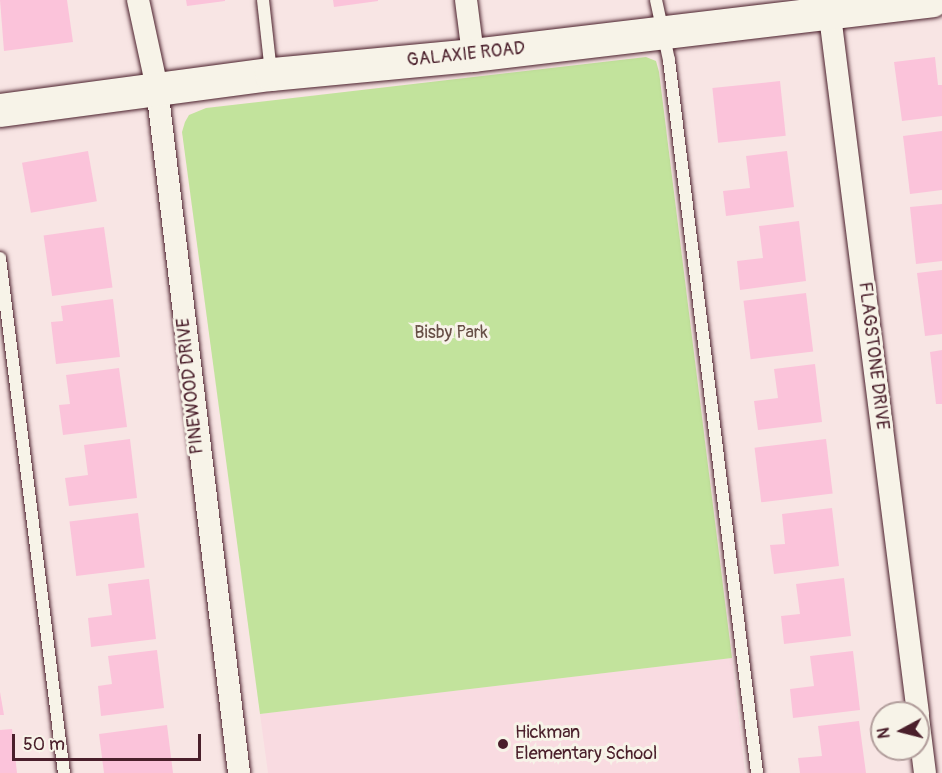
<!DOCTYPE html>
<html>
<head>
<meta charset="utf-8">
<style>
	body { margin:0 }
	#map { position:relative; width:942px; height:773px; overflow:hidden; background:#f8e5e4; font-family:Pangolin,sans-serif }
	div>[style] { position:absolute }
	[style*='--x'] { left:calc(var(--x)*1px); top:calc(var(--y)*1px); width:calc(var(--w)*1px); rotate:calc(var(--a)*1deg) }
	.built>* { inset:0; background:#f9dbe1 }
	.green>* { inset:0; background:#c2e39c }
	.building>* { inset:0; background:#fbc3da; transform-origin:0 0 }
	.roads { filter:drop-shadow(0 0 2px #4a1f2b) drop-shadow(0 0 2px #4a1f2b) }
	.lane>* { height:12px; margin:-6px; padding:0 6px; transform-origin:6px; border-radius:6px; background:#f7f3e8 }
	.street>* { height:22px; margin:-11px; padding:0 11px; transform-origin:11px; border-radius:11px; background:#f7f3e8 }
	.secondary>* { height:33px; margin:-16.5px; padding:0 16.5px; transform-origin:16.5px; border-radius:16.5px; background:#f7f3e8 }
	.dots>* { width:16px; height:16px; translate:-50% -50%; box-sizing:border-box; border:3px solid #f7f3e8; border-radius:50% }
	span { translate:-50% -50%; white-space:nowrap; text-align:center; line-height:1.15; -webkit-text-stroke:6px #f7f3e8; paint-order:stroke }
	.street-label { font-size:18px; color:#4a1f2b }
	.park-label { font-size:18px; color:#685047 }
	.poi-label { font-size:18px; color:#4a1f2b }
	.left { translate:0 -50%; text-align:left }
	.north { position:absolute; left:870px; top:701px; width:60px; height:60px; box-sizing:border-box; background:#f7f3e8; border:2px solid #b29e9c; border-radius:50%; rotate:263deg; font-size:16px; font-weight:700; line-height:24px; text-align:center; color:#4a1f2b }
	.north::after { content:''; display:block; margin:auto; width:21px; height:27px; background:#4a1f2b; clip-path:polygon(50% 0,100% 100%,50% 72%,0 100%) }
	.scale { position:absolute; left:12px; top:734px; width:189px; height:27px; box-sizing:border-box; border:3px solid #4a1f2b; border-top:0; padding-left:8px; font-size:18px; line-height:21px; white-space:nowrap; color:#4a1f2b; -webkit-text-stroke:4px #f7f3e8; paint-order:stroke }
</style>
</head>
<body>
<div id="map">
	<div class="built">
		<div style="clip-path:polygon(732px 658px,745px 773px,268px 773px,260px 714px)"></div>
	</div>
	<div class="green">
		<div style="clip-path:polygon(646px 57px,656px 61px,659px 72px,732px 658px,260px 714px,182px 132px,185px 122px,189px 115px,206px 108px)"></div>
	</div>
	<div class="building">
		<div style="clip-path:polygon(0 0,67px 0,73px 42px,4px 51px)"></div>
		<div style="clip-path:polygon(186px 0,225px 0,225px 1px,187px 6px)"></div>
		<div style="clip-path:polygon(333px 0,378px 0,378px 1px,334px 7px)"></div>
		<div style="clip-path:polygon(935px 57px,938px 85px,942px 85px,942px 116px,902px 121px,894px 62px)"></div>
		<div style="left:780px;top:81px;width:55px;height:68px;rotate:84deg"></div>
		<div style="clip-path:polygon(942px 131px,942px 190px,910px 194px,903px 136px)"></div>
		<div style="left:88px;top:151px;width:51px;height:67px;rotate:80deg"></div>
		<div style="clip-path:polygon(787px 151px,794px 207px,726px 216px,723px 191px,750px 188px,746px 156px)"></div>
		<div style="clip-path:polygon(942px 204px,942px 261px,916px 264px,910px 207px)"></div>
		<div style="clip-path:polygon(799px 221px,806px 281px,740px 290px,737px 261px,763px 258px,759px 226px)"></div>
		<div style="left:104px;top:227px;width:61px;height:61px;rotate:82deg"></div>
		<div style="clip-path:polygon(942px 270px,942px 334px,925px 336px,917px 273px)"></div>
		<div style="left:806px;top:293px;width:59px;height:63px;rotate:83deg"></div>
		<div style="clip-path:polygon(113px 299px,120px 357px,56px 364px,51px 322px,63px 321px,61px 306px)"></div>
		<div style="clip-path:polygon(942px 350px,942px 404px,936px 404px,930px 352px)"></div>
		<div style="clip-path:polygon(815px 364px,822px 422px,758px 430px,754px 401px,778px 398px,774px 369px)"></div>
		<div style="clip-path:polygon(119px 368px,127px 427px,63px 435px,59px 405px,70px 404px,66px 375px)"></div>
		<div style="clip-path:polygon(130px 439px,137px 498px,69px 506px,65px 478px,88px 475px,84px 445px)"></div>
		<div style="left:826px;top:439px;width:55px;height:72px;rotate:83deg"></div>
		<div style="clip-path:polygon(832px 508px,839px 566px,774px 574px,770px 545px,785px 544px,782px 514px)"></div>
		<div style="left:138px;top:513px;width:55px;height:69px;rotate:83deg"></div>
		<div style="clip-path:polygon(844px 578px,851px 636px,784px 644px,781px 616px,800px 614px,796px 584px)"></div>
		<div style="clip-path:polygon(149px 579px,156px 639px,91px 647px,88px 618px,112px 615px,108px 584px)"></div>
		<div style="clip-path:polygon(157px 650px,164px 708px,101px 716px,98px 686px,112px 684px,108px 656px)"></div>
		<div style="clip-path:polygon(853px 651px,860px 710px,793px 718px,790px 689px,814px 686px,810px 656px)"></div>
		<div style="clip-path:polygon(0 692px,4px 715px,0 715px)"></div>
		<div style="clip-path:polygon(859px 721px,866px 773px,800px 773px,798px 758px,822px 756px,818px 726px)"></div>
		<div style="clip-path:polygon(167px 725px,173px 773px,104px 773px,99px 734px)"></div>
		<div style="clip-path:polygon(12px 729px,17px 773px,0 773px,0 730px)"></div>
	</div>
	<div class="roads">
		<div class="lane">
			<div style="--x:263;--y:0;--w:72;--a:83.7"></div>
			<div style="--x:656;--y:0;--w:61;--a:77.8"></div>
			<div style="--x:669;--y:60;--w:718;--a:82.96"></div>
			<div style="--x:0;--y:258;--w:519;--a:82.92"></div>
		</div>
		<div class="street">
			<div style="--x:138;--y:0;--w:90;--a:77.8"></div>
			<div style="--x:157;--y:88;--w:690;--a:83.17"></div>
			<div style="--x:466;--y:0;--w:55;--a:82.7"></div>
			<div style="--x:828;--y:0;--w:719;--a:82.81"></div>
			<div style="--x:918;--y:717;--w:56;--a:82.9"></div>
		</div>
		<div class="secondary">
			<div style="--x:0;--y:110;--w:273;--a:-7.6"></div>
			<div style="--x:271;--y:74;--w:203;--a:-5.4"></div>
			<div style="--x:473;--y:55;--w:462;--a:-6.8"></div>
		</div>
	</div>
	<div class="dots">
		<div style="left:503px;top:744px;background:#4a1f2b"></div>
	</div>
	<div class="street-label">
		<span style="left:466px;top:55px;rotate:-6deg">GALAXIE ROAD</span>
		<span style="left:873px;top:356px;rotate:83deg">FLAGSTONE DRIVE</span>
		<span style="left:191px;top:386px;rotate:-96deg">PINEWOOD DRIVE</span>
	</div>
	<div class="park-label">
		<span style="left:451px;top:333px">Bisby Park</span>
	</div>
	<div class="poi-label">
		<span class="left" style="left:515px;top:744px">Hickman<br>Elementary School</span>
	</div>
	<div class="north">N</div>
	<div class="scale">50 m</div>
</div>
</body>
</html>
